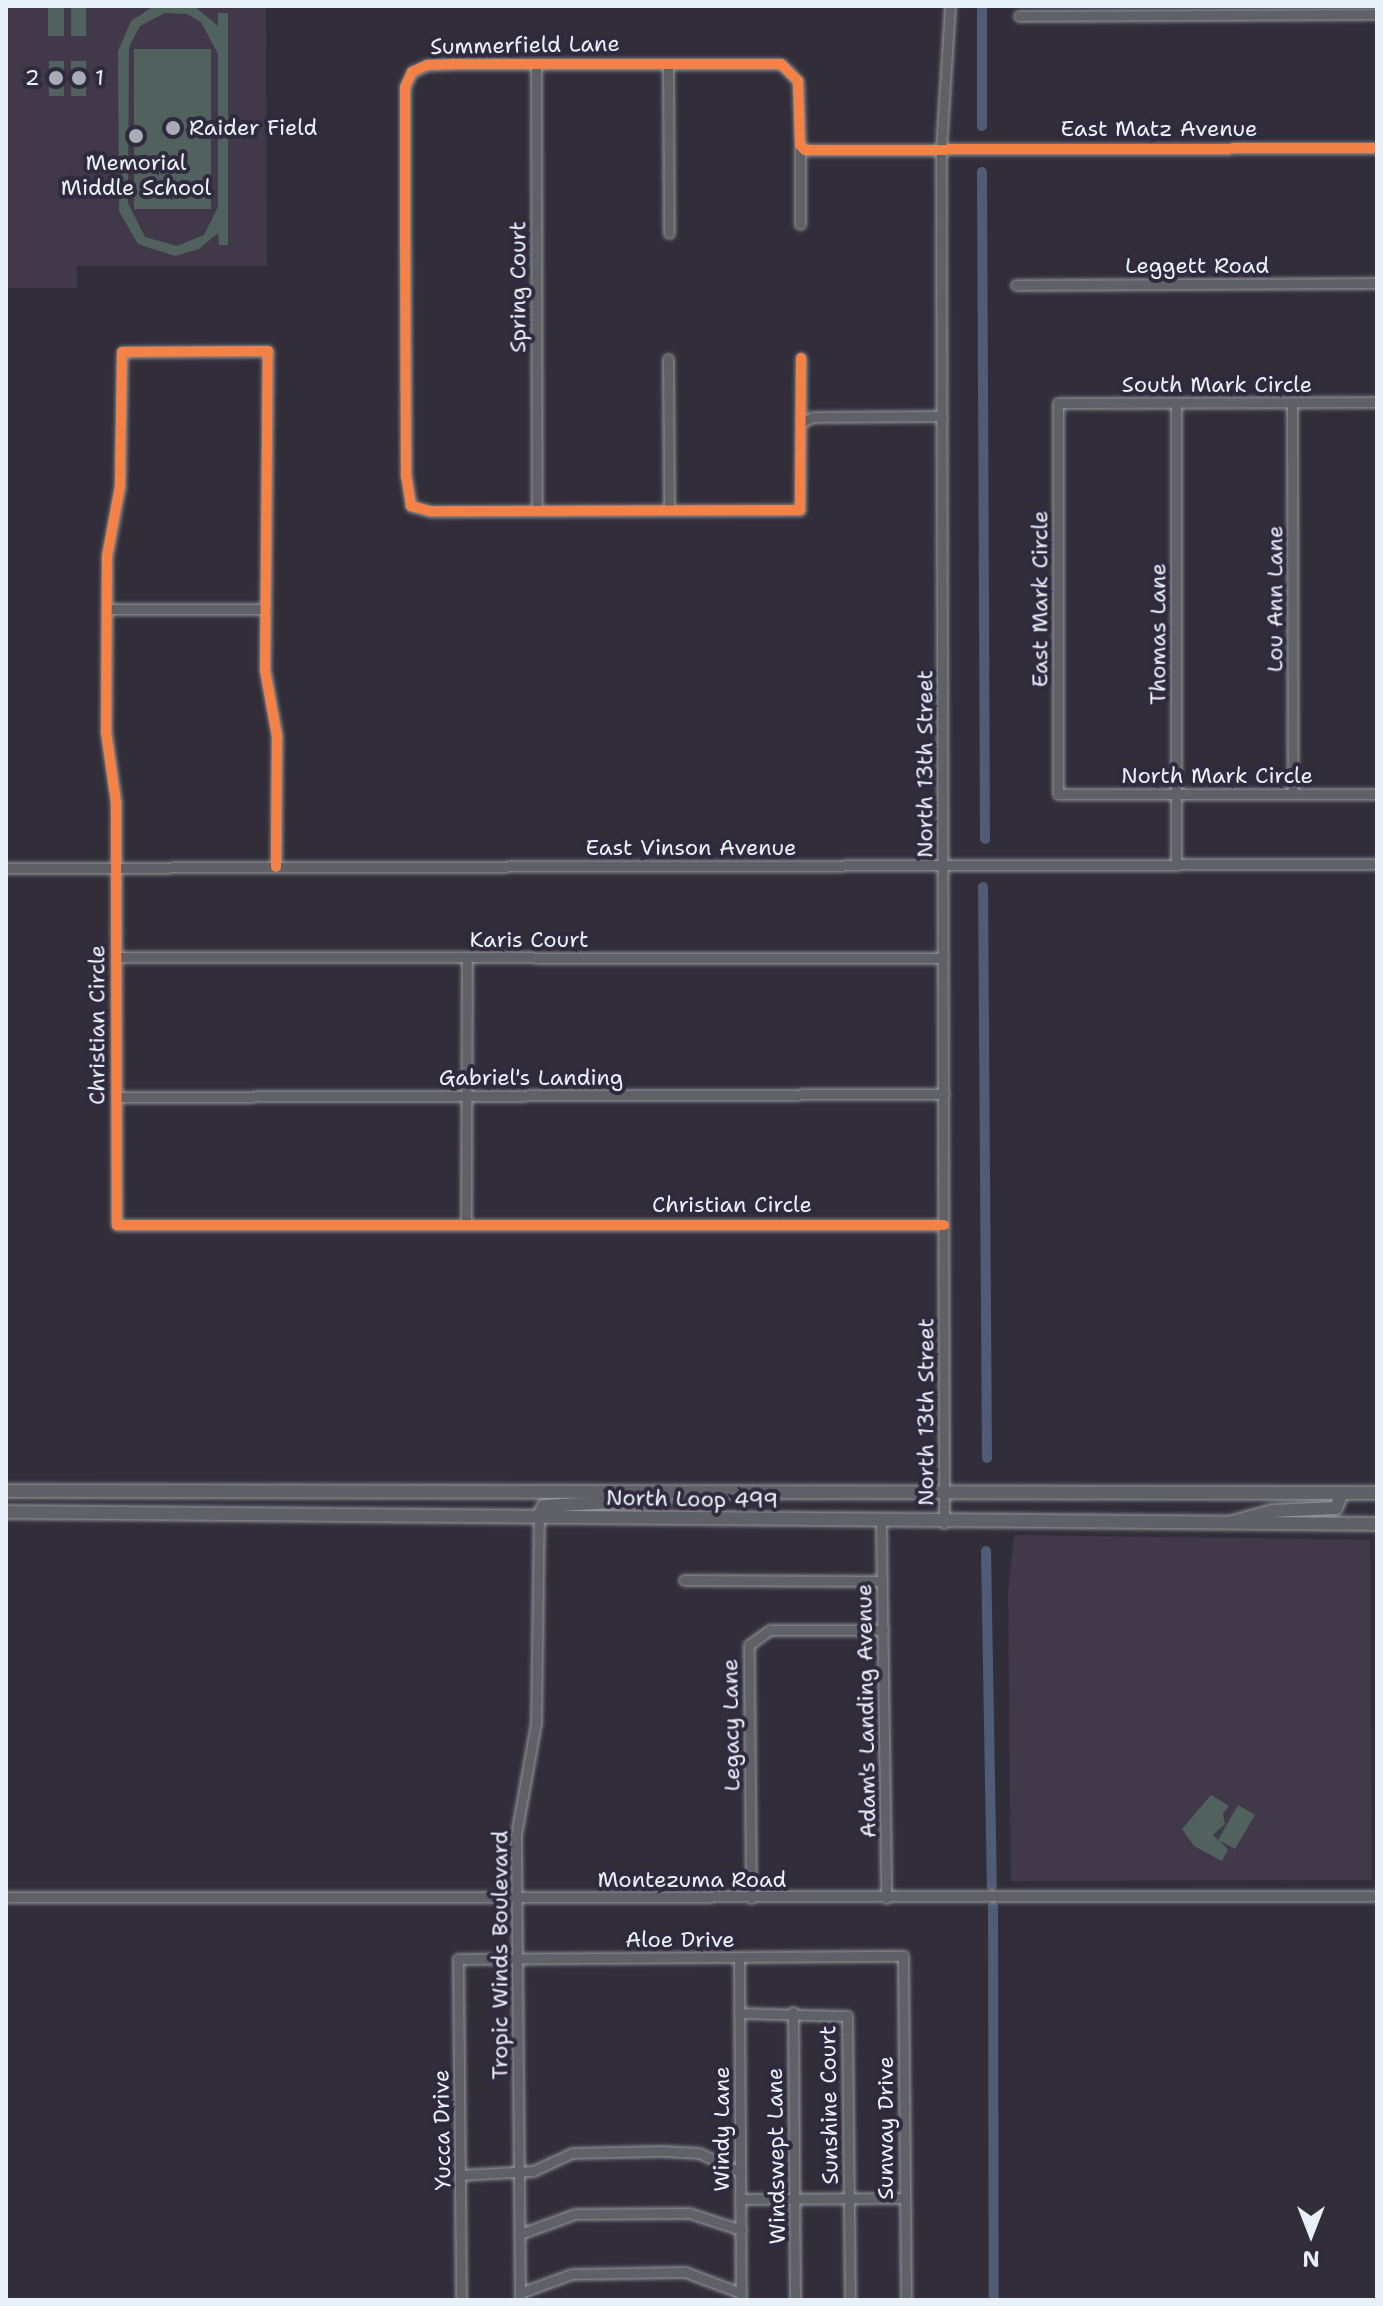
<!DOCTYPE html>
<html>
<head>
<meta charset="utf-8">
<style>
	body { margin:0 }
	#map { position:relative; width:1383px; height:2306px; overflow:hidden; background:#312e39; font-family:"Shantell Sans",sans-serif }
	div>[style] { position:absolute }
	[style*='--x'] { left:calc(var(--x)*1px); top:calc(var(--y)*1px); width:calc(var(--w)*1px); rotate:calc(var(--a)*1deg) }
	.built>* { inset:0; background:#41384a }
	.green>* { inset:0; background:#50615e; transform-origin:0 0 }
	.canal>* { height:10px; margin:-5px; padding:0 5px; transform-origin:5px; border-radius:5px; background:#505c76 }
	.roads { filter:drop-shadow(0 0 2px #98999f) drop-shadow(0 0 2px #98999f) }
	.minor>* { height:9px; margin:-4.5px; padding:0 4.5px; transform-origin:4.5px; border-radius:4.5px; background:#606067 }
	.major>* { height:12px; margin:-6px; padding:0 6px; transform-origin:6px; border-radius:6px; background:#606067 }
	.cycleway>* { height:10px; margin:-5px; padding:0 5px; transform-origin:5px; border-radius:5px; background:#f48246 }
	.dots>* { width:22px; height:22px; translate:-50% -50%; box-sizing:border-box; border:4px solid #2f2a3d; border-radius:50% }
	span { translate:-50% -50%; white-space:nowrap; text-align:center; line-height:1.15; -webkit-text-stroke:8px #2f2a3d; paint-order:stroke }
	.street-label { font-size:22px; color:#e8f1f8 }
	.poi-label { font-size:22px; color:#e8f1f8 }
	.right { translate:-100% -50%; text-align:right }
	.left { translate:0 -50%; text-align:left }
	.frame { position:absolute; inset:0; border:8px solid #e8f1f8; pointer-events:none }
	.north { position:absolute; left:1271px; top:2194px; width:80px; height:80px; -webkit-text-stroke:6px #2f2a3d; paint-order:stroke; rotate:180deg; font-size:22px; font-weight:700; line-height:32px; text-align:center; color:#e8f1f8 }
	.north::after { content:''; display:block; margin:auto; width:28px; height:36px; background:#e8f1f8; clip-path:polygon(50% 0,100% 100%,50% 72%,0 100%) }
</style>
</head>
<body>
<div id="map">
	<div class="built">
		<div style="clip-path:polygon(6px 6px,266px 6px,267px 266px,77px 266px,77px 288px,6px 288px)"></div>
		<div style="clip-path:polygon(1014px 1535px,1370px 1540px,1372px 1880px,1011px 1881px,1008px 1595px)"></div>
	</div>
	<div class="green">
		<div style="left:48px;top:6px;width:16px;height:30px"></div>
		<div style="left:71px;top:6px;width:15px;height:30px"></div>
		<div style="clip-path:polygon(evenodd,154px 6px,194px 6px,218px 26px,218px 13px,228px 13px,228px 245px,219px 245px,218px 233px,199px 249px,175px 256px,138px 244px,119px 211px,118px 51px,131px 21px,154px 6px,165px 13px,187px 14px,201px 22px,218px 54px,218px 207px,204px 235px,177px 246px,145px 237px,128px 203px,129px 47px,140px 26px,165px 13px)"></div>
		<div style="left:134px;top:49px;width:77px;height:160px"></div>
		<div style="left:49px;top:61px;width:15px;height:35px"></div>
		<div style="left:71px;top:61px;width:15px;height:35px"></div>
		<div style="clip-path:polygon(1211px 1795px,1229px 1806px,1223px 1814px,1225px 1824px,1213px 1835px,1218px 1840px,1238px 1805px,1255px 1815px,1235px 1849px,1220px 1841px,1228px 1850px,1222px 1861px,1194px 1846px,1182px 1829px)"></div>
	</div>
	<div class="canal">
		<div style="--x:982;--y:9;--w:117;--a:90"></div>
		<div style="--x:982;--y:172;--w:667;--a:89.74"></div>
		<div style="--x:983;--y:887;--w:571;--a:89.6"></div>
		<div style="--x:986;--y:1551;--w:335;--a:89"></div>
		<div style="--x:993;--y:1906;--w:394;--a:89.9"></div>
	</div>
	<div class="roads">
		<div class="minor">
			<div style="--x:1019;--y:16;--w:358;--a:-0.3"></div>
			<div style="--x:536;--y:64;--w:446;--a:89.9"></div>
			<div style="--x:668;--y:64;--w:169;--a:89.7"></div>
			<div style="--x:800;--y:224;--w:79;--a:-90"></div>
			<div style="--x:1016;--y:285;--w:361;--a:-0.3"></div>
			<div style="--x:801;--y:358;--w:152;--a:90.4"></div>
			<div style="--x:800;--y:510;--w:370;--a:179.8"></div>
			<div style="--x:430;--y:511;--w:20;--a:-165"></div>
			<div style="--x:411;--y:506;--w:30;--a:-99"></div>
			<div style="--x:406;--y:476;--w:232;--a:-90.2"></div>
			<div style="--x:405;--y:244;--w:157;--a:-90"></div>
			<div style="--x:405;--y:87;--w:17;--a:-65"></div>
			<div style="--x:412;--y:72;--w:17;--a:-25"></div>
			<div style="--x:427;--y:65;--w:28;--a:-2"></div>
			<div style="--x:455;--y:64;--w:326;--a:0"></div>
			<div style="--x:781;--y:64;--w:24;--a:45"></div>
			<div style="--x:798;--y:81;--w:64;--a:88.2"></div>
			<div style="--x:800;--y:145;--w:7;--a:45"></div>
			<div style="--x:805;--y:150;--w:572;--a:-0.2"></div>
			<div style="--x:668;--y:359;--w:151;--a:89.6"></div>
			<div style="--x:1377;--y:402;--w:319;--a:179.8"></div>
			<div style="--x:1058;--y:403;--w:391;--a:90"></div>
			<div style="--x:1058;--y:794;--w:319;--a:0"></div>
			<div style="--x:1292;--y:403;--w:391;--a:89.9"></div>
			<div style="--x:802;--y:422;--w:12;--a:-24"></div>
			<div style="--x:813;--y:417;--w:129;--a:-0.4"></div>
			<div style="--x:107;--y:609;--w:159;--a:0"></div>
			<div style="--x:1176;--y:865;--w:462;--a:-90"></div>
			<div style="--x:276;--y:867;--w:131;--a:-89.6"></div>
			<div style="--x:277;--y:736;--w:67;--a:-100.3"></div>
			<div style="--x:265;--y:670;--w:319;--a:-89.5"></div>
			<div style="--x:268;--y:351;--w:146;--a:179.6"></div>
			<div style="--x:122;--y:352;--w:134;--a:90.9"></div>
			<div style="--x:120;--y:486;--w:71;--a:100.5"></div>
			<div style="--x:107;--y:556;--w:176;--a:90.3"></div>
			<div style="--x:106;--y:732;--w:71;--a:81.9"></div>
			<div style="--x:116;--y:802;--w:423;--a:89.9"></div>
			<div style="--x:117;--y:1225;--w:827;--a:0"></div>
			<div style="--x:6;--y:868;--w:1371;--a:-0.17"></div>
			<div style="--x:116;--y:957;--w:827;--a:0.07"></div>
			<div style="--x:118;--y:1097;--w:826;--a:-0.21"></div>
			<div style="--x:466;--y:1223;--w:265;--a:-89.8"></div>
			<div style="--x:881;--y:1523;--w:375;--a:89.2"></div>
			<div style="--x:944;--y:1523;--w:1374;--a:-90.13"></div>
			<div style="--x:941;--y:149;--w:143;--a:-86.4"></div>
			<div style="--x:684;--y:1580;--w:198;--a:0.3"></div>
			<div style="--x:6;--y:1897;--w:1371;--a:-0.04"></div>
			<div style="--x:751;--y:1898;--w:253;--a:-90.5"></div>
			<div style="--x:749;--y:1645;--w:26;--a:-36"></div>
			<div style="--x:770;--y:1630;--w:113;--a:0"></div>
			<div style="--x:739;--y:1957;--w:343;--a:89.7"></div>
			<div style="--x:793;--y:2012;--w:288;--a:89.6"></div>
			<div style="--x:739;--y:2013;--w:108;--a:1.6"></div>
			<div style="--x:847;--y:2016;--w:284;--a:89.4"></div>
			<div style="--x:460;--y:2175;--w:73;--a:-3.1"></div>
			<div style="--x:533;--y:2171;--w:43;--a:-24.8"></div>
			<div style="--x:572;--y:2153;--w:90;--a:-1.3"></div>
			<div style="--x:662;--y:2151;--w:37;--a:3"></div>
			<div style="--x:699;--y:2153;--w:45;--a:24.9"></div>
			<div style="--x:740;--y:2199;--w:165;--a:-0.3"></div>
			<div style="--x:520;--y:2234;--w:59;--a:-20"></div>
			<div style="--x:575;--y:2214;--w:114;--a:-0.5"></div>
			<div style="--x:689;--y:2213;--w:55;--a:18.1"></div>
			<div style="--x:520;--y:2293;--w:55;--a:-20.1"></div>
			<div style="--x:572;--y:2274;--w:113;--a:-1"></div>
			<div style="--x:685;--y:2272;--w:60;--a:20.6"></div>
			<div style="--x:461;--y:2300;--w:341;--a:-90.5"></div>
			<div style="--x:458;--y:1959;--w:445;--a:-0.4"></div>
			<div style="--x:903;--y:1956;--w:344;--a:89.5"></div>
			<div style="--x:520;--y:2300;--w:465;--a:-90.5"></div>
			<div style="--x:516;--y:1835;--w:114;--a:-79.9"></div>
			<div style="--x:536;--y:1723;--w:208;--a:-89.2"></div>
		</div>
		<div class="major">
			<div style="--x:6;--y:1491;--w:1371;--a:0.08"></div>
			<div style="--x:6;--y:1512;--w:1371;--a:0.5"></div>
			<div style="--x:539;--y:1515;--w:10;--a:-61"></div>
			<div style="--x:544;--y:1506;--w:122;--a:-3.3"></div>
			<div style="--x:1232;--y:1522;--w:42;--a:-15"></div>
			<div style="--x:1273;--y:1511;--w:63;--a:-2.7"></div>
			<div style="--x:1336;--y:1508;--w:16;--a:-68"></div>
		</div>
	</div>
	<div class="cycleway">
		<div style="--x:801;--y:358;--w:152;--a:90.4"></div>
		<div style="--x:800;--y:510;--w:370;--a:179.8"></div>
		<div style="--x:430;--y:511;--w:20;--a:-165"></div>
		<div style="--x:411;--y:506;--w:30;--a:-99"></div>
		<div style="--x:406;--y:476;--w:232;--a:-90.2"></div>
		<div style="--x:405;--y:244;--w:157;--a:-90"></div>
		<div style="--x:405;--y:87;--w:17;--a:-65"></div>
		<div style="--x:412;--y:72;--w:17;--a:-25"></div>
		<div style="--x:427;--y:65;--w:28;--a:-2"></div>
		<div style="--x:455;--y:64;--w:326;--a:0"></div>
		<div style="--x:781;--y:64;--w:24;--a:45"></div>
		<div style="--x:798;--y:81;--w:64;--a:88.2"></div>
		<div style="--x:800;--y:145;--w:7;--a:45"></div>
		<div style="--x:805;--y:150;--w:572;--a:-0.2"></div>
		<div style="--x:276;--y:867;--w:131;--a:-89.6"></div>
		<div style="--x:277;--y:736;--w:67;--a:-100.3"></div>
		<div style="--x:265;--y:670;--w:319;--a:-89.5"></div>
		<div style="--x:268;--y:351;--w:146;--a:179.6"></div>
		<div style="--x:122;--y:352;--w:134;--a:90.9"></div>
		<div style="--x:120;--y:486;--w:71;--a:100.5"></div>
		<div style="--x:107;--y:556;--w:176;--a:90.3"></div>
		<div style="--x:106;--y:732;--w:71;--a:81.9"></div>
		<div style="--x:116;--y:802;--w:423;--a:89.9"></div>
		<div style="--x:117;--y:1225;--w:827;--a:0"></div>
	</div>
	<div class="dots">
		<div style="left:56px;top:78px;background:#a8adb5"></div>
		<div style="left:79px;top:78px;background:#a8adb5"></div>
		<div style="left:173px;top:128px;background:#a8adb5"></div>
		<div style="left:136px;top:136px;background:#a8adb5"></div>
	</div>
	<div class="street-label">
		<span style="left:525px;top:45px;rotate:-1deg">Summerfield Lane</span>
		<span style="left:1159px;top:129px">East Matz Avenue</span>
		<span style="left:1197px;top:266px">Leggett Road</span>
		<span style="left:518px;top:287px;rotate:-90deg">Spring Court</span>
		<span style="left:1217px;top:385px">South Mark Circle</span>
		<span style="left:1040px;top:599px;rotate:-90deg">East Mark Circle</span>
		<span style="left:1275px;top:599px;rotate:-90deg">Lou Ann Lane</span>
		<span style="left:1158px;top:634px;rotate:-90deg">Thomas Lane</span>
		<span style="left:925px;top:764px;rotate:-90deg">North 13th Street</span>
		<span style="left:1217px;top:776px">North Mark Circle</span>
		<span style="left:691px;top:848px">East Vinson Avenue</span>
		<span style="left:529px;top:940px">Karis Court</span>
		<span style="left:97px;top:1025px;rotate:-90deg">Christian Circle</span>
		<span style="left:531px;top:1078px">Gabriel's Landing</span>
		<span style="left:732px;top:1205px">Christian Circle</span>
		<span style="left:926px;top:1412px;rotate:-90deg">North 13th Street</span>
		<span style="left:692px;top:1499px;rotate:1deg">North Loop 499</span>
		<span style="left:866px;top:1711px;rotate:-91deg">Adam's Landing Avenue</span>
		<span style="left:731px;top:1725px;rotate:-91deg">Legacy Lane</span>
		<span style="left:692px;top:1880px">Montezuma Road</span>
		<span style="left:680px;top:1940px">Aloe Drive</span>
		<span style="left:500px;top:1955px;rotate:-90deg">Tropic Winds Boulevard</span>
		<span style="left:829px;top:2105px;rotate:-91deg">Sunshine Court</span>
		<span style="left:886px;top:2128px;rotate:-90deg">Sunway Drive</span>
		<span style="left:722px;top:2129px;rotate:-90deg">Windy Lane</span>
		<span style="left:442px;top:2130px;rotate:-91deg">Yucca Drive</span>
		<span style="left:776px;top:2156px;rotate:-91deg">Windswept Lane</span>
	</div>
	<div class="poi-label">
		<span class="right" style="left:40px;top:78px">2</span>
		<span class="left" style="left:95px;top:78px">1</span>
		<span class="left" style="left:189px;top:128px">Raider Field</span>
		<span style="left:136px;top:175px">Memorial<br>Middle School</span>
	</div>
	<div class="frame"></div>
	<div class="north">N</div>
</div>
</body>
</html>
